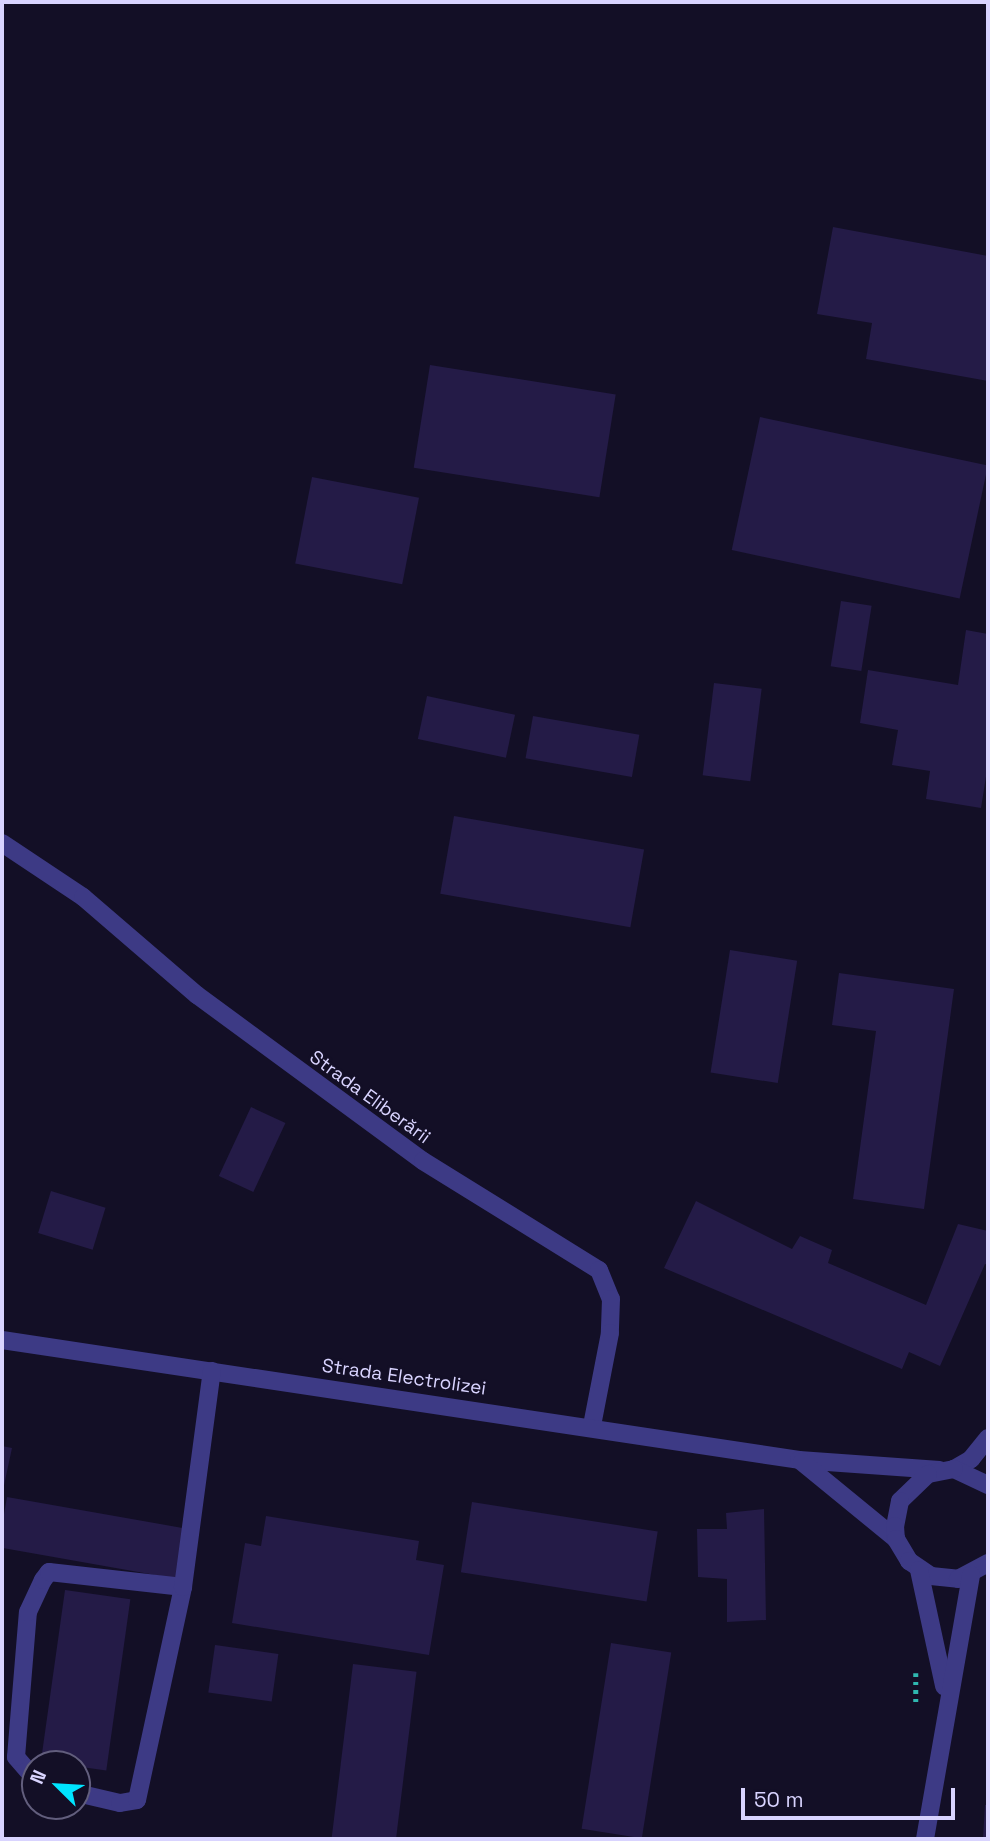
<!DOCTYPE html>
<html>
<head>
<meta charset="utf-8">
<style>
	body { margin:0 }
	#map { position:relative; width:990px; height:1841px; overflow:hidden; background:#130f26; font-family:"Space Grotesk",sans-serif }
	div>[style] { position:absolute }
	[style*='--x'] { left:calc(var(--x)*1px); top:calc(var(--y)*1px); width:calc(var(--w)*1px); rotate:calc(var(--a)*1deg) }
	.building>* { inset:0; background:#241b47; transform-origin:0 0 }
	.path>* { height:4.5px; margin-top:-2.25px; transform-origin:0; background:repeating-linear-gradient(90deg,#2fb8b0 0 3.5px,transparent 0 8.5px) }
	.minor>* { height:18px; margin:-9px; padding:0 9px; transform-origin:9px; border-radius:9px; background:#3d3a85 }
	span { translate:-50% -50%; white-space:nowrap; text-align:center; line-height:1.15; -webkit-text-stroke:5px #130f26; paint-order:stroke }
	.street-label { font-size:19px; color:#d9d4ff }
	.frame { position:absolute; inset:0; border:4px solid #d9d4ff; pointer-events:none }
	.north { position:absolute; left:21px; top:1750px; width:70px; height:70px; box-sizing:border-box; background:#130f26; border:2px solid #625e7d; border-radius:50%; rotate:294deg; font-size:19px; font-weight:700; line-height:28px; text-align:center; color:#d9d4ff }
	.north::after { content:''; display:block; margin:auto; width:24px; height:32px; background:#00e5ff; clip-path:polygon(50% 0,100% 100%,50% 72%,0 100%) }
	.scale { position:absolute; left:741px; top:1788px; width:214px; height:32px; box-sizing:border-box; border:4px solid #d9d4ff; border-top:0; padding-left:9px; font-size:21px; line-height:24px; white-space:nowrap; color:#d9d4ff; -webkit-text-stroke:5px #130f26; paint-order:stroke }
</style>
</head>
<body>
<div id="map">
	<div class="building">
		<div style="clip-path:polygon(833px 227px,988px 256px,988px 381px,866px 359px,872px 323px,817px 314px)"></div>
		<div style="left:430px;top:365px;width:188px;height:104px;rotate:9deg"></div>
		<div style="left:760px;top:417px;width:233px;height:136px;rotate:12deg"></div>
		<div style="left:312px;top:477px;width:109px;height:88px;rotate:11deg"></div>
		<div style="left:841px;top:601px;width:31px;height:66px;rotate:9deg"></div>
		<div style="clip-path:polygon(966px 630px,988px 634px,988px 764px,981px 808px,926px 799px,930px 771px,892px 765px,898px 730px,860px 723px,868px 670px,958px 685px)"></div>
		<div style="left:714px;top:683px;width:48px;height:93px;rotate:7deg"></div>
		<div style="left:427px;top:696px;width:90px;height:44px;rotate:12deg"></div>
		<div style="left:533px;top:716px;width:108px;height:43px;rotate:10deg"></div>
		<div style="left:454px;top:816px;width:193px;height:79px;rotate:10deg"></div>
		<div style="left:730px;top:950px;width:68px;height:124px;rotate:9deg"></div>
		<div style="clip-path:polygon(839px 973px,954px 989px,924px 1209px,853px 1199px,876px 1031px,832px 1025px)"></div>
		<div style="left:251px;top:1107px;width:38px;height:76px;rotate:25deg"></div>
		<div style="left:51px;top:1191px;width:57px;height:44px;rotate:17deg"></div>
		<div style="clip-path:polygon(696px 1201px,792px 1249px,800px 1236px,832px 1250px,828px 1263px,926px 1305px,958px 1224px,988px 1231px,988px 1265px,985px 1264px,940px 1366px,909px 1352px,902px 1369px,664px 1268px)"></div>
		<div style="clip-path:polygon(2px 1446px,12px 1448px,3px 1490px,2px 1490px)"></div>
		<div style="left:7px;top:1497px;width:181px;height:51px;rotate:10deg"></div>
		<div style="left:472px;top:1502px;width:188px;height:71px;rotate:9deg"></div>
		<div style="clip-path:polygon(764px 1509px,766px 1620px,727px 1622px,727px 1579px,698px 1577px,697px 1529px,727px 1529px,726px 1513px)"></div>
		<div style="clip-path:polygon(266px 1516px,419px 1541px,416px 1560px,444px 1565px,429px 1655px,232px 1623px,245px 1543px,261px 1546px)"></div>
		<div style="left:65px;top:1590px;width:66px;height:173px;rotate:8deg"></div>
		<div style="left:611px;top:1643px;width:61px;height:188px;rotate:9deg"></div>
		<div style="left:215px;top:1645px;width:64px;height:48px;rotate:8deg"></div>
		<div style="left:353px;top:1664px;width:64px;height:177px;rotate:7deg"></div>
		<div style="clip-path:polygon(985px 1805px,988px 1805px,988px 1839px,983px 1839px)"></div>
	</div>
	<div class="path">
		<div style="--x:916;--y:1673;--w:32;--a:90"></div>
	</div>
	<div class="minor">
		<div style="--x:2;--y:843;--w:97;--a:33.7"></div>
		<div style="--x:83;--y:897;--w:150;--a:40.7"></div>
		<div style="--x:197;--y:995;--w:280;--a:36.3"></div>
		<div style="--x:423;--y:1161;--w:207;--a:31.8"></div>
		<div style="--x:599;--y:1270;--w:31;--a:68"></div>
		<div style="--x:611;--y:1299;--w:34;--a:92"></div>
		<div style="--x:610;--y:1333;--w:95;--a:101"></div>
		<div style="--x:2;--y:1340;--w:806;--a:8.56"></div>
		<div style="--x:799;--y:1460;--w:141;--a:4.1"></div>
		<div style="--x:802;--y:1462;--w:122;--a:39.3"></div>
		<div style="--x:954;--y:1469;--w:20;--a:-30"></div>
		<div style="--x:971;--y:1459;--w:27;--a:-51"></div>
		<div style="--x:988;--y:1485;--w:38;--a:-155"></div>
		<div style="--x:954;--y:1469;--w:26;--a:169"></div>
		<div style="--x:928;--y:1474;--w:39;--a:136"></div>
		<div style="--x:900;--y:1501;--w:25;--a:101"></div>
		<div style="--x:895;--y:1526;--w:13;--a:86"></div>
		<div style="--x:896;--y:1539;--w:26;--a:59"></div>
		<div style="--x:909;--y:1561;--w:27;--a:34"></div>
		<div style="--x:931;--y:1576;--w:27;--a:6"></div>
		<div style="--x:958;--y:1579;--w:34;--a:-28"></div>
		<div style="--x:919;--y:1570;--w:119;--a:77.8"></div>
		<div style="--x:35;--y:1779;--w:29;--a:-131"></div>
		<div style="--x:16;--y:1757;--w:145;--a:-85.3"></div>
		<div style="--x:28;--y:1612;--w:35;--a:-65"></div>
		<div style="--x:43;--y:1580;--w:10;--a:-53"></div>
		<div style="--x:49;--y:1572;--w:135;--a:6.4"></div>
		<div style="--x:77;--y:1793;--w:44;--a:13.1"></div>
		<div style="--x:120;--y:1803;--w:17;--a:-10"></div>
		<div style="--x:137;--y:1800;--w:218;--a:-77.8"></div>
		<div style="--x:183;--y:1587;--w:218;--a:-82.4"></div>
		<div style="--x:925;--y:1839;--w:268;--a:-80.1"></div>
	</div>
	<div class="street-label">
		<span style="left:370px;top:1097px;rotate:36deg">Strada Eliberării</span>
		<span style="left:404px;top:1377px;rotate:8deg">Strada Electrolizei</span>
	</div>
	<div class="frame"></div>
	<div class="north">N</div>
	<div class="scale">50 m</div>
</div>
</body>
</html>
